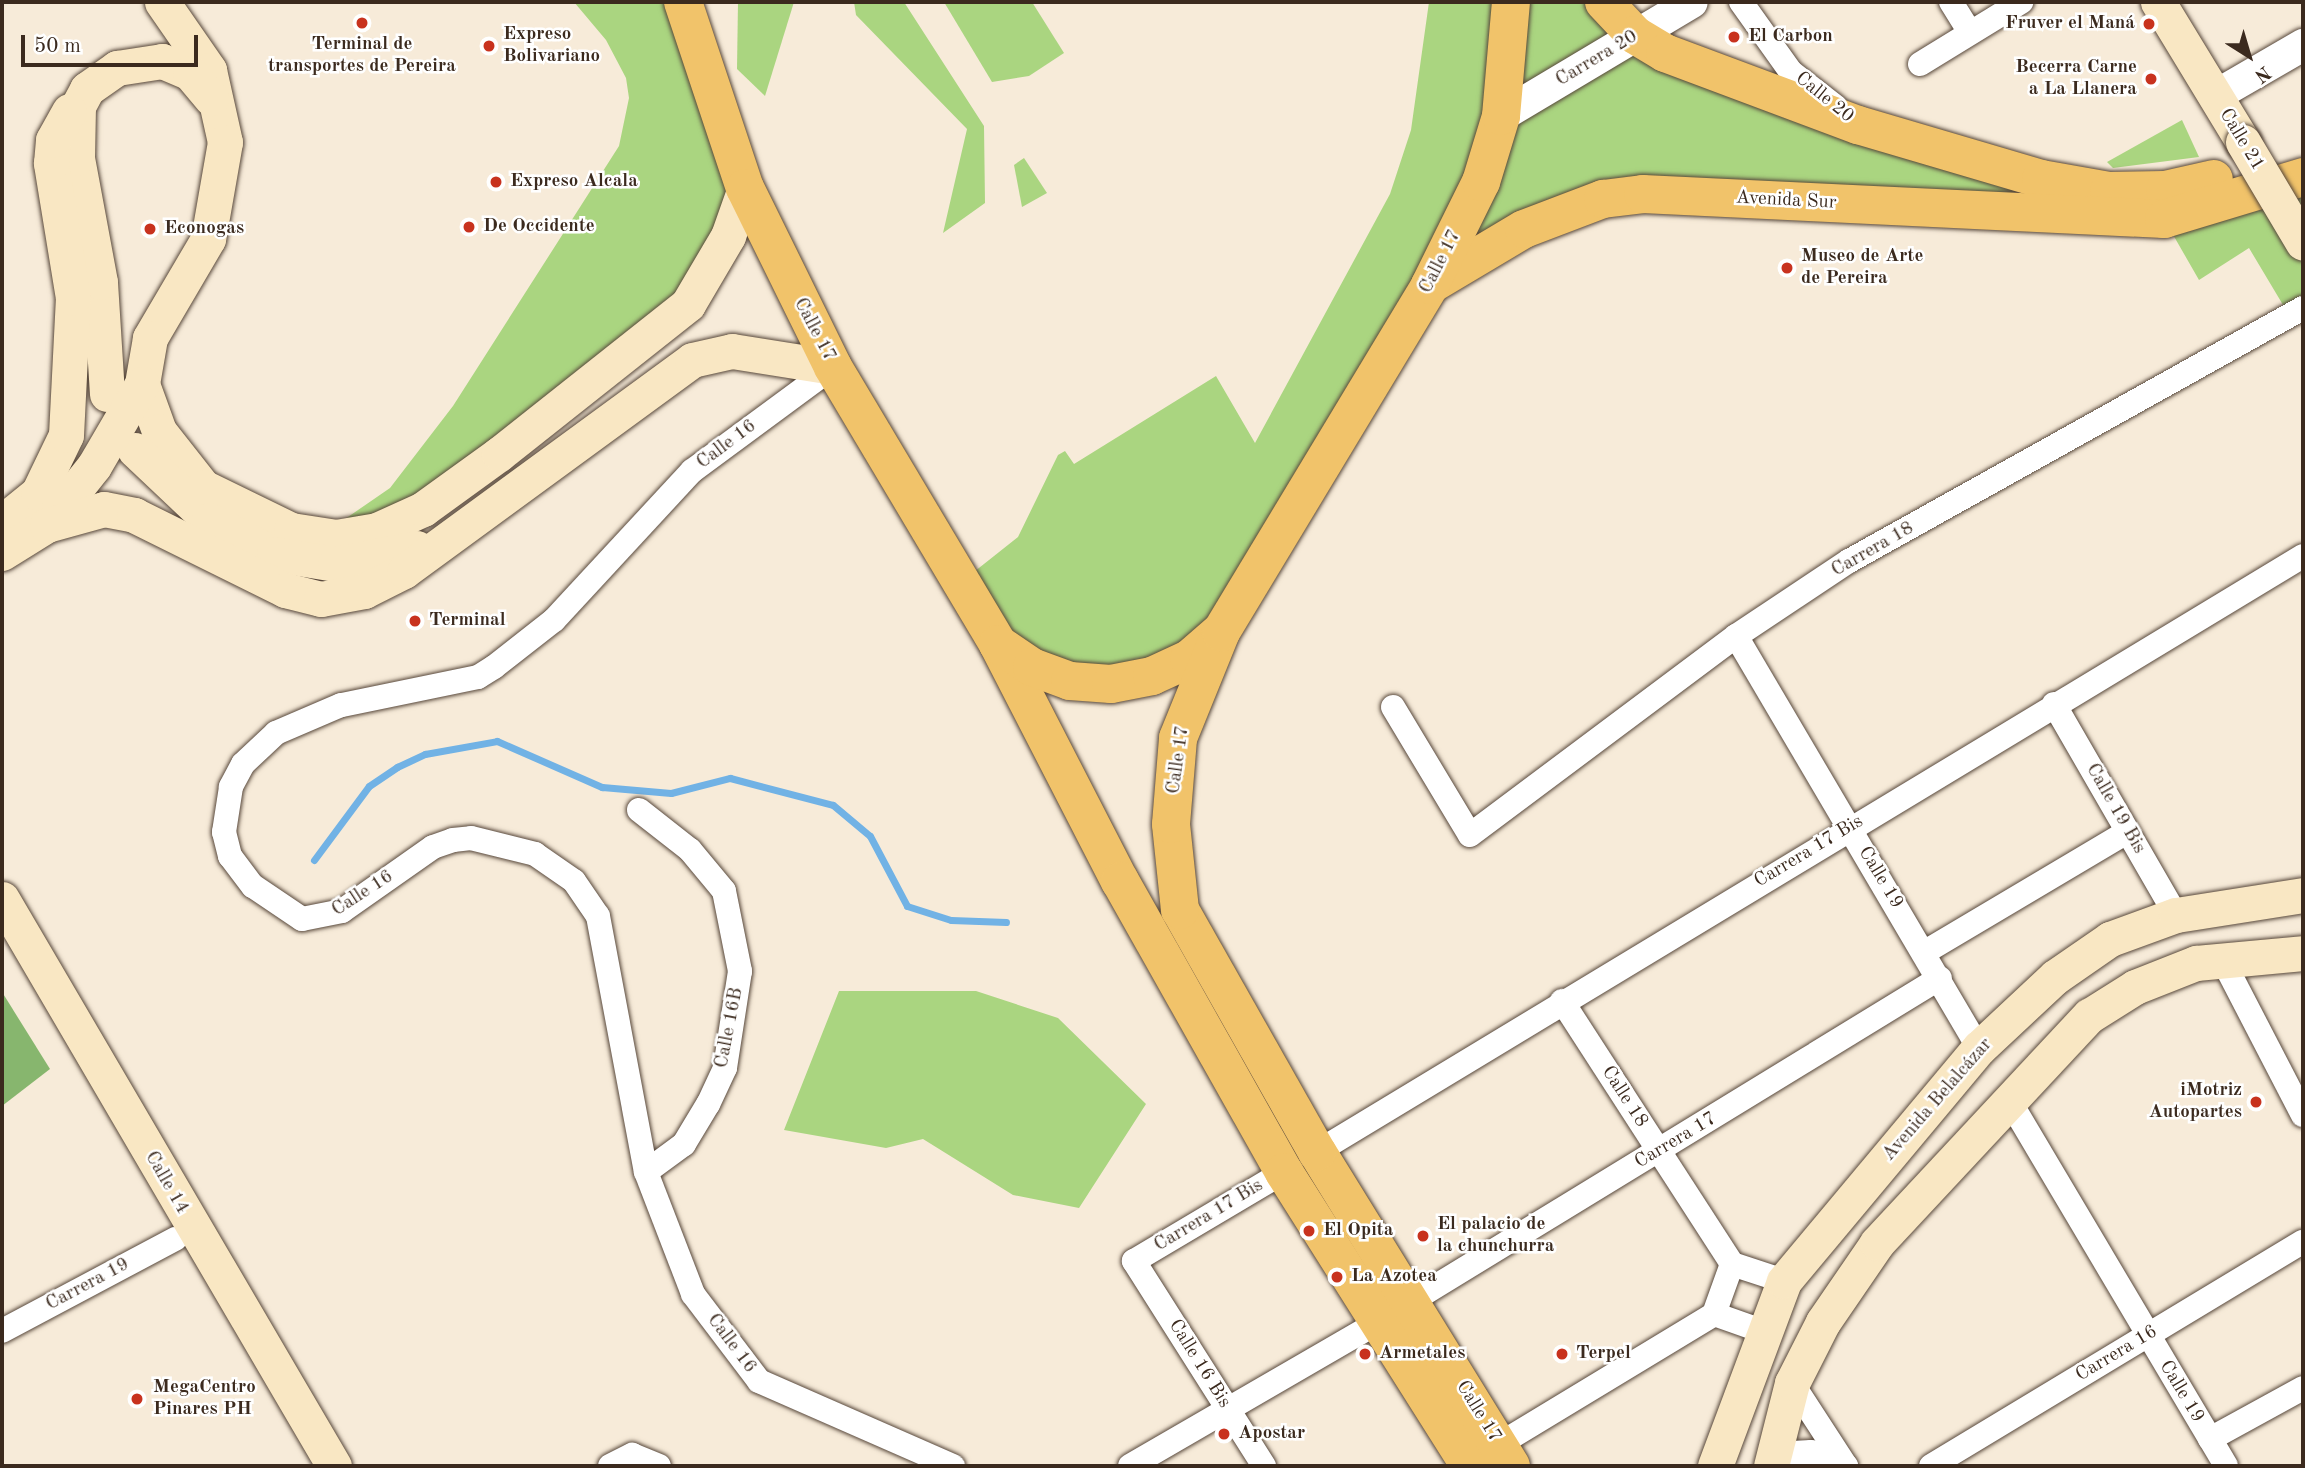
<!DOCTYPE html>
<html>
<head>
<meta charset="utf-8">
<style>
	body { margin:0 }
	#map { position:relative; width:2305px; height:1468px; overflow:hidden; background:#f7ebd9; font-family:"Old Standard TT",serif }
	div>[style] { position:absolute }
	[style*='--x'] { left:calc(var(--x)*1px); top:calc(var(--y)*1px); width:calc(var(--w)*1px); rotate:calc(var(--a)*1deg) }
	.green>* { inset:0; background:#aad580 }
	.forest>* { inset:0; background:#87b66e }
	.stream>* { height:7px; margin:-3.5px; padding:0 3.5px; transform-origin:3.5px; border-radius:3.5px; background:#71b2e5 }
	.roads { filter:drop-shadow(0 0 2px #57473a) drop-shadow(0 0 2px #57473a) }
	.minor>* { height:24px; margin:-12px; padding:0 12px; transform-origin:12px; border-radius:12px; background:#fff }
	.tertiary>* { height:32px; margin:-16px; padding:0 16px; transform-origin:16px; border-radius:16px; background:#fff }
	.secondary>* { height:35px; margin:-17.5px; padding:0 17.5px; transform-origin:17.5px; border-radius:17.5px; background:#f9e7c3 }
	.primary>* { height:38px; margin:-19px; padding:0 19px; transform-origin:19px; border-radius:19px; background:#f1c36a }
	.bridges { filter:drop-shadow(0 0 2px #57473a) drop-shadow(0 0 2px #57473a) }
	.secondary-bridge>* { height:35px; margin:-17.5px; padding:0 17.5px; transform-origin:17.5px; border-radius:17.5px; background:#f9e7c3 }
	.dots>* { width:19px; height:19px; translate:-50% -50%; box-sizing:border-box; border:4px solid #fff; border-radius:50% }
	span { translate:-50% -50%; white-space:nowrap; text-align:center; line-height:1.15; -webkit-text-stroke:5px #fff; paint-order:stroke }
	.poi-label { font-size:19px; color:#3b2a1e; font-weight:700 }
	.right { translate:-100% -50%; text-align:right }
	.left { translate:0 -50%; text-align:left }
	.street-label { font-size:19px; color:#3b2a1e }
	.frame { position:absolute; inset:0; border:4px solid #3b2a1e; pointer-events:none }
	.north { position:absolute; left:2214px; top:21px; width:70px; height:70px; -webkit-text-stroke:5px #fff; paint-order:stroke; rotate:143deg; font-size:19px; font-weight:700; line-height:28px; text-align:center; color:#3b2a1e }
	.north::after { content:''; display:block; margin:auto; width:24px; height:32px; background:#3b2a1e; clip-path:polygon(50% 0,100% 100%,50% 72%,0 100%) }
	.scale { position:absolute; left:21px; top:35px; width:177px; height:32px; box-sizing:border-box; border:4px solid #3b2a1e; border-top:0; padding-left:9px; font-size:21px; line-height:24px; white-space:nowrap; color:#3b2a1e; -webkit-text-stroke:5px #fff; paint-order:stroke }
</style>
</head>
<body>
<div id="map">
	<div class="green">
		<div style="clip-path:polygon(574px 2px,669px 2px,745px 188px,707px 278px,423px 509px,345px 519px,390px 488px,453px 406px,619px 146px,629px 98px,626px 78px,606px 40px)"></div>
		<div style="clip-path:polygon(738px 2px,794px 2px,765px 96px,737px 69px)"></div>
		<div style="clip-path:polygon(854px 2px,904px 2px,984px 126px,985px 203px,943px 233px,967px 129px,856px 15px)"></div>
		<div style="clip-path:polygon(944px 2px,1032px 2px,1064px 53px,1029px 76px,992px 82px)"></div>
		<div style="clip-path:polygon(1429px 2px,1604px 2px,1635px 35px,2059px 193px,1643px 194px,1430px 285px,1221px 632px,1152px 676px,1032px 667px,960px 583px,1018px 537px,1058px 455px,1065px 451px,1074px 464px,1216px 376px,1255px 443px,1390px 194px,1411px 130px)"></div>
		<div style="clip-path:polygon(2182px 120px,2199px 157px,2113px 168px,2107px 162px)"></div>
		<div style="clip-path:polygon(1024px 158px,1047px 193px,1022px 207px,1014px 165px)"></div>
		<div style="clip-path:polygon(2303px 177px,2303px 308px,2289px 315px,2249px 248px,2199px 280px,2164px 219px)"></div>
		<div style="clip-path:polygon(839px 991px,976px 991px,1058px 1018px,1146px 1104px,1079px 1208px,1013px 1195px,923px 1139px,886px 1148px,784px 1130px)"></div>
	</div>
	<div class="forest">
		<div style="clip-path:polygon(2px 992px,50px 1069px,2px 1106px)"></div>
	</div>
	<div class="stream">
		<div style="--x:314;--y:860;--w:92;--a:-53.4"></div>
		<div style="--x:369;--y:786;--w:34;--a:-34"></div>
		<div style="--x:397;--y:767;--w:31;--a:-25"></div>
		<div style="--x:425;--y:754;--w:73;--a:-10.2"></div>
		<div style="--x:497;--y:741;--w:115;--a:23.7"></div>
		<div style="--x:602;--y:787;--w:69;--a:5"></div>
		<div style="--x:671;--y:793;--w:61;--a:-14.3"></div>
		<div style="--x:730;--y:778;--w:106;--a:14.7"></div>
		<div style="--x:833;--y:805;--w:48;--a:40"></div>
		<div style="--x:870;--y:836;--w:79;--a:62.1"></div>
		<div style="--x:907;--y:906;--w:46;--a:17.7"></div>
		<div style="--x:951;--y:920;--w:55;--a:2.1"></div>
	</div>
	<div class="roads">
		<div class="minor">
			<div style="--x:1741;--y:2;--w:86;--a:54.5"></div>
			<div style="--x:1791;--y:72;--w:57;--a:37.9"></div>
			<div style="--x:1951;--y:2;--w:36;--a:58"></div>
			<div style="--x:1920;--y:64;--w:119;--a:-31.5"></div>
			<div style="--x:833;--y:367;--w:175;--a:143.6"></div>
			<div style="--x:692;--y:471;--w:203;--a:132.8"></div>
			<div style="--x:554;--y:620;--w:76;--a:141.9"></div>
			<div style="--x:494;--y:667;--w:19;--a:148"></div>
			<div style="--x:478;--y:677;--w:140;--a:168.4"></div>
			<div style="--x:341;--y:705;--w:71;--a:156.7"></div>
			<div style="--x:276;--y:733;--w:45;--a:136.8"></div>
			<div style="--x:243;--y:764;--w:26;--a:118"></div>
			<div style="--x:231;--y:787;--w:46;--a:98.8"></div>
			<div style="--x:224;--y:832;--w:25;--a:76"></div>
			<div style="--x:230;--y:856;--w:38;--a:53"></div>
			<div style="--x:253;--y:886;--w:59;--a:34"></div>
			<div style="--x:302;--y:919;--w:41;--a:-11.3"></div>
			<div style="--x:342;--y:911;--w:111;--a:-35.1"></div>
			<div style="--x:433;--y:847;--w:21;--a:-19"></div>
			<div style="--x:453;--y:840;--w:18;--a:-6"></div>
			<div style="--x:471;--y:838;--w:66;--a:14"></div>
			<div style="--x:535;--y:854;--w:47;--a:34.7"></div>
			<div style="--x:574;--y:881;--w:42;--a:55.6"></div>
			<div style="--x:598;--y:916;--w:260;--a:79.4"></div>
			<div style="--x:646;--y:1172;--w:131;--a:68.9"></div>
			<div style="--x:693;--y:1294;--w:109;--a:52.8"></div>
			<div style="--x:759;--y:1381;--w:212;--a:23.7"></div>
			<div style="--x:1736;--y:636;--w:478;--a:59.5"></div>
			<div style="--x:2054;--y:704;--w:244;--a:60"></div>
			<div style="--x:1393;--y:707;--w:149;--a:59"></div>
			<div style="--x:1470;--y:835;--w:332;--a:-36.8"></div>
			<div style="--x:1736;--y:636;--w:136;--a:-33.6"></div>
			<div style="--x:1849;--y:561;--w:520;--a:-29.13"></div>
			<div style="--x:639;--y:810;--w:65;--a:38.1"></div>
			<div style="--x:690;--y:850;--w:53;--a:50.3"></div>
			<div style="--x:724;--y:891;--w:82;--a:78.7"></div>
			<div style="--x:740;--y:971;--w:98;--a:98.8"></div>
			<div style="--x:725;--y:1068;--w:40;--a:115"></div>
			<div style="--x:708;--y:1104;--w:47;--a:121"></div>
			<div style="--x:684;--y:1144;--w:47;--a:143.6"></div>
			<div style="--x:1925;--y:952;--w:235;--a:-30.7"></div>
			<div style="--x:2221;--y:957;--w:178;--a:62.6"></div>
			<div style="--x:1562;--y:1001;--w:313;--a:57.1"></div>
			<div style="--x:1732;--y:1264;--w:55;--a:18.1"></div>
			<div style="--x:2009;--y:1100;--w:425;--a:59.3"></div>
			<div style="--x:1317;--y:1152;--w:1152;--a:-31.15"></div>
			<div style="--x:1410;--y:1302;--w:621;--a:-31.44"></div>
			<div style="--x:1714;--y:1314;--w:53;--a:-70.2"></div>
			<div style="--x:1714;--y:1314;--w:51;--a:19.5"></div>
			<div style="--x:2;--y:1331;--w:196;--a:-28"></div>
			<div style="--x:1792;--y:1383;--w:99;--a:57"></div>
			<div style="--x:2210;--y:1439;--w:106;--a:-28.7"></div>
			<div style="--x:1498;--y:1445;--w:253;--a:-31.2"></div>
			<div style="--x:1774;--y:1454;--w:37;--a:-3"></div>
			<div style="--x:1811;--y:1452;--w:38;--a:22"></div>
			<div style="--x:610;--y:1466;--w:25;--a:-27"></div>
			<div style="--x:632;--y:1455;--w:29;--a:22"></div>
			<div style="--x:1130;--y:1466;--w:287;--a:-30.1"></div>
			<div style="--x:1264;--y:1466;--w:243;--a:-122.4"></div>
			<div style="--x:1134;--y:1261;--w:174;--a:-30.7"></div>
			<div style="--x:1931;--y:1466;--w:434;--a:-31.1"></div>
		</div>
		<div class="tertiary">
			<div style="--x:2215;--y:96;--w:102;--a:-30.1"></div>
			<div style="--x:1501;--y:116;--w:222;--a:-30.8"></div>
		</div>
		<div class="secondary">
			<div style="--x:162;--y:2;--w:83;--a:55.3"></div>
			<div style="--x:209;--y:70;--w:74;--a:77.5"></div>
			<div style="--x:225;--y:142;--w:98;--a:99.9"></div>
			<div style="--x:208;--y:239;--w:115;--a:120.4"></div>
			<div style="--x:150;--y:338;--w:47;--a:99.9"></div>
			<div style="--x:142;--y:384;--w:50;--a:70.1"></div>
			<div style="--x:159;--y:431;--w:71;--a:51.8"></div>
			<div style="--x:203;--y:487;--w:98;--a:26"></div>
			<div style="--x:291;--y:530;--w:46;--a:8.8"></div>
			<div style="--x:336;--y:537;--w:42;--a:-9.7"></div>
			<div style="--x:377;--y:530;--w:51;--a:-24.5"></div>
			<div style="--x:423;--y:509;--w:94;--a:-35.9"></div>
			<div style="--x:499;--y:454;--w:241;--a:-38.4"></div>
			<div style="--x:688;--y:304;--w:79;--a:-59.5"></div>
			<div style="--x:728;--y:236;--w:51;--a:-70.5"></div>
			<div style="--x:2158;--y:2;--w:164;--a:58.7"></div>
			<div style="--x:107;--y:394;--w:112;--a:-93.6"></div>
			<div style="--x:100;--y:282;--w:126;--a:-100.5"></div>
			<div style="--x:77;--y:158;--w:52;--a:-88.9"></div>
			<div style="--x:78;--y:106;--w:19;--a:-62"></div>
			<div style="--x:87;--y:89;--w:37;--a:-35"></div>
			<div style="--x:117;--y:68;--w:46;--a:-8.8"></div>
			<div style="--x:162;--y:61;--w:30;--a:23"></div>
			<div style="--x:190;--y:73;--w:33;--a:50"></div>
			<div style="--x:135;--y:450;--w:102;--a:43.4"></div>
			<div style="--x:209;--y:520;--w:73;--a:27.6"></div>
			<div style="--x:274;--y:554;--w:62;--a:9.3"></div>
			<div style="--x:335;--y:564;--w:83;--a:-11.2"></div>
			<div style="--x:2;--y:522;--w:46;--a:-38.9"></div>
			<div style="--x:38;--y:493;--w:64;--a:-64.2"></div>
			<div style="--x:66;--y:435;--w:137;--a:-87.1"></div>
			<div style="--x:73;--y:298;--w:137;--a:-99.3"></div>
			<div style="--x:51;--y:163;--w:23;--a:-85"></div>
			<div style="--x:53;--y:140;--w:33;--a:-61"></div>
			<div style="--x:47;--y:525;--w:75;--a:-51.5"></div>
			<div style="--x:94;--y:466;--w:95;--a:-59.7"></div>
			<div style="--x:2;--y:553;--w:53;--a:-31.9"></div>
			<div style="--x:47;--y:525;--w:59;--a:-15.7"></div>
			<div style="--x:104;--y:509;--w:31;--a:11"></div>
			<div style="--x:134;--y:515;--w:169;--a:26.4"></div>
			<div style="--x:285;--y:590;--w:37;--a:14"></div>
			<div style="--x:321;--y:599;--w:44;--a:-10.5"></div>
			<div style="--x:364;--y:591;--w:45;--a:-26.6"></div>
			<div style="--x:404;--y:571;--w:357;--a:-36.2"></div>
			<div style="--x:692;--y:360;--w:41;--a:-12.7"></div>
			<div style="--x:732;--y:351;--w:102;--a:9"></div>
			<div style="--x:2;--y:899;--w:657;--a:59.65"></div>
			<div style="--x:1715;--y:1466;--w:197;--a:-69.5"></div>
			<div style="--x:1784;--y:1281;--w:304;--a:-50.1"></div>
			<div style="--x:1979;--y:1048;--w:104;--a:-43.1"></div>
			<div style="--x:2055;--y:977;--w:67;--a:-34.6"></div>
			<div style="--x:2110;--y:939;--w:70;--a:-20"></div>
			<div style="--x:2176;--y:915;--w:129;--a:-8.9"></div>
			<div style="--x:1771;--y:1466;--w:86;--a:-75.8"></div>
			<div style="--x:1792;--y:1383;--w:68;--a:-63.1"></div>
			<div style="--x:1823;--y:1322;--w:96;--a:-55.6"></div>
			<div style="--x:1877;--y:1243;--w:311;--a:-47"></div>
			<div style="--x:2089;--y:1016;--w:54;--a:-32.2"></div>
			<div style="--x:2135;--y:987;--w:66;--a:-21.5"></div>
			<div style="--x:2196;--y:963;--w:107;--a:-5.3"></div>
		</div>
		<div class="primary">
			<div style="--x:683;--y:2;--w:196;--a:71.6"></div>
			<div style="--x:745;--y:188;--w:199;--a:63.8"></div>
			<div style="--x:833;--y:367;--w:322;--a:59.2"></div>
			<div style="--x:998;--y:644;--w:267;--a:62.8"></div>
			<div style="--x:1120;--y:881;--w:334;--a:60.6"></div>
			<div style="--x:1284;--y:1172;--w:348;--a:57.7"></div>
			<div style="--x:1604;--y:2;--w:45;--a:46.8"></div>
			<div style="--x:1635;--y:35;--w:35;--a:31"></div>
			<div style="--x:1665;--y:53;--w:206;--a:20.5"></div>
			<div style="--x:1858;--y:125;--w:191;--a:16.4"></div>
			<div style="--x:2041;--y:179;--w:69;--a:10"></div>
			<div style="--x:2109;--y:191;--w:56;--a:-1"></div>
			<div style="--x:2165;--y:190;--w:50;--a:-12.7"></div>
			<div style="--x:1430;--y:285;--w:109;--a:-30.8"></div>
			<div style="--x:1524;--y:229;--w:85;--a:-20.8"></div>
			<div style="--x:1603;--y:199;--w:40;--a:-7.1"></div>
			<div style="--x:1643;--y:194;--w:522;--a:2.75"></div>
			<div style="--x:2164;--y:219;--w:145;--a:-16.8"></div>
			<div style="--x:998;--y:644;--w:41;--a:34.1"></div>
			<div style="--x:1032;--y:667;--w:40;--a:20.2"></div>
			<div style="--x:1070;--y:681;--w:41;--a:4.2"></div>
			<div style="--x:1111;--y:684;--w:42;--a:-11"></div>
			<div style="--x:1152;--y:676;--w:41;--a:-24.7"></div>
			<div style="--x:1189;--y:659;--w:40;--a:-41"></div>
			<div style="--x:1511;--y:1466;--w:369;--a:-121.7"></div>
			<div style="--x:1317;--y:1152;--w:278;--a:-119.5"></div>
			<div style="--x:1180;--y:910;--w:86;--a:-96"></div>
			<div style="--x:1171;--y:824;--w:86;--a:-85.3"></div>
			<div style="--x:1178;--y:738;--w:114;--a:-67.9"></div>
			<div style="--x:1221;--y:632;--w:405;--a:-58.9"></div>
			<div style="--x:1430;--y:285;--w:115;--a:-63.7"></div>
			<div style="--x:1481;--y:182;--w:69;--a:-73.1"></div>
			<div style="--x:1501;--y:116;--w:114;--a:-85"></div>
		</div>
	</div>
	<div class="bridges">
		<div class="secondary-bridge">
			<div style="--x:2243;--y:142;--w:117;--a:59.3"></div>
		</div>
	</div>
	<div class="dots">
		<div style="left:362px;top:23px;background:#c8321e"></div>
		<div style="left:2149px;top:24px;background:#c8321e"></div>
		<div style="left:1734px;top:37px;background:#c8321e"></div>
		<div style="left:489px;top:46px;background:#c8321e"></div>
		<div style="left:2151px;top:79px;background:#c8321e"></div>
		<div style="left:496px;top:182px;background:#c8321e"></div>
		<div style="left:469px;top:227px;background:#c8321e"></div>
		<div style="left:150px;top:229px;background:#c8321e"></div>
		<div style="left:1787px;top:268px;background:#c8321e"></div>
		<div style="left:415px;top:621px;background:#c8321e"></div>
		<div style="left:2256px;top:1102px;background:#c8321e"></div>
		<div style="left:1309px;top:1231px;background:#c8321e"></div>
		<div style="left:1423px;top:1236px;background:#c8321e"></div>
		<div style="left:1337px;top:1277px;background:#c8321e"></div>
		<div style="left:1365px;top:1354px;background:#c8321e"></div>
		<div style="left:1562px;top:1354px;background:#c8321e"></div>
		<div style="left:137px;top:1399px;background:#c8321e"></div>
		<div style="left:1224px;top:1434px;background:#c8321e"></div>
	</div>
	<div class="poi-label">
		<span class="right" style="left:2135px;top:24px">Fruver el Maná</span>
		<span class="left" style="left:503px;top:46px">Expreso<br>Bolivariano</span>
		<span class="left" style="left:1748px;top:37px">El Carbon</span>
		<span style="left:362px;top:56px">Terminal de<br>transportes de Pereira</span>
		<span class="right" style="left:2137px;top:79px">Becerra Carne<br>a La Llanera</span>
		<span class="left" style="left:510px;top:182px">Expreso Alcala</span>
		<span class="left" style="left:483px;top:227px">De Occidente</span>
		<span class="left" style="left:164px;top:229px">Econogas</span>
		<span class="left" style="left:1801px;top:268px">Museo de Arte<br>de Pereira</span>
		<span class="left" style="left:429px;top:621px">Terminal</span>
		<span class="right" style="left:2242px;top:1102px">iMotriz<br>Autopartes</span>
		<span class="left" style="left:1437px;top:1236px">El palacio de<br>la chunchurra</span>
		<span class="left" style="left:1323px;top:1231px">El Opita</span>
		<span class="left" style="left:1351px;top:1277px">La Azotea</span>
		<span class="left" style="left:1379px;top:1354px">Armetales</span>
		<span class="left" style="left:1576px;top:1354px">Terpel</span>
		<span class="left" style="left:153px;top:1399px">MegaCentro<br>Pinares PH</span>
		<span class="left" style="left:1238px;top:1434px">Apostar</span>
	</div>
	<div class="street-label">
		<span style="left:1597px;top:59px;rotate:-31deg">Carrera 20</span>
		<span style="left:1824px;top:98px;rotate:39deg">Calle 20</span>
		<span style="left:2241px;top:140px;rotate:59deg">Calle 21</span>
		<span style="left:1786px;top:201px;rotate:3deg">Avenida Sur</span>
		<span style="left:1441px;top:262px;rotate:-63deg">Calle 17</span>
		<span style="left:814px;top:330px;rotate:62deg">Calle 17</span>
		<span style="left:727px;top:445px;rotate:-37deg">Calle 16</span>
		<span style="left:1873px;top:550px;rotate:-30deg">Carrera 18</span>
		<span style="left:1179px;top:760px;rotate:-82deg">Calle 17</span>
		<span style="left:2115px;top:809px;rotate:60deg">Calle 19 Bis</span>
		<span style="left:1809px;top:852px;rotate:-31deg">Carrera 17 Bis</span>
		<span style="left:1880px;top:878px;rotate:59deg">Calle 19</span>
		<span style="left:363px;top:894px;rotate:-33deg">Calle 16</span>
		<span style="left:730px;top:1028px;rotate:-79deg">Calle 16B</span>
		<span style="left:1624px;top:1097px;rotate:57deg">Calle 18</span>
		<span style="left:1938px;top:1100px;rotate:-49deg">Avenida Belalcázar</span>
		<span style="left:1676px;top:1141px;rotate:-31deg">Carrera 17</span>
		<span style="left:166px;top:1183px;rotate:60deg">Calle 14</span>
		<span style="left:1209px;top:1216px;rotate:-31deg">Carrera 17 Bis</span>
		<span style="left:88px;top:1285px;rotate:-28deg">Carrera 19</span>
		<span style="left:731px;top:1344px;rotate:53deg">Calle 16</span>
		<span style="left:2117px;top:1354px;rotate:-31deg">Carrera 16</span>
		<span style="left:1199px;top:1364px;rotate:58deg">Calle 16 Bis</span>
		<span style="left:2181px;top:1392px;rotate:59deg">Calle 19</span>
		<span style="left:1478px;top:1412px;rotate:58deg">Calle 17</span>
	</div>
	<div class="frame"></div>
	<div class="north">N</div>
	<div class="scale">50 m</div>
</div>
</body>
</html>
